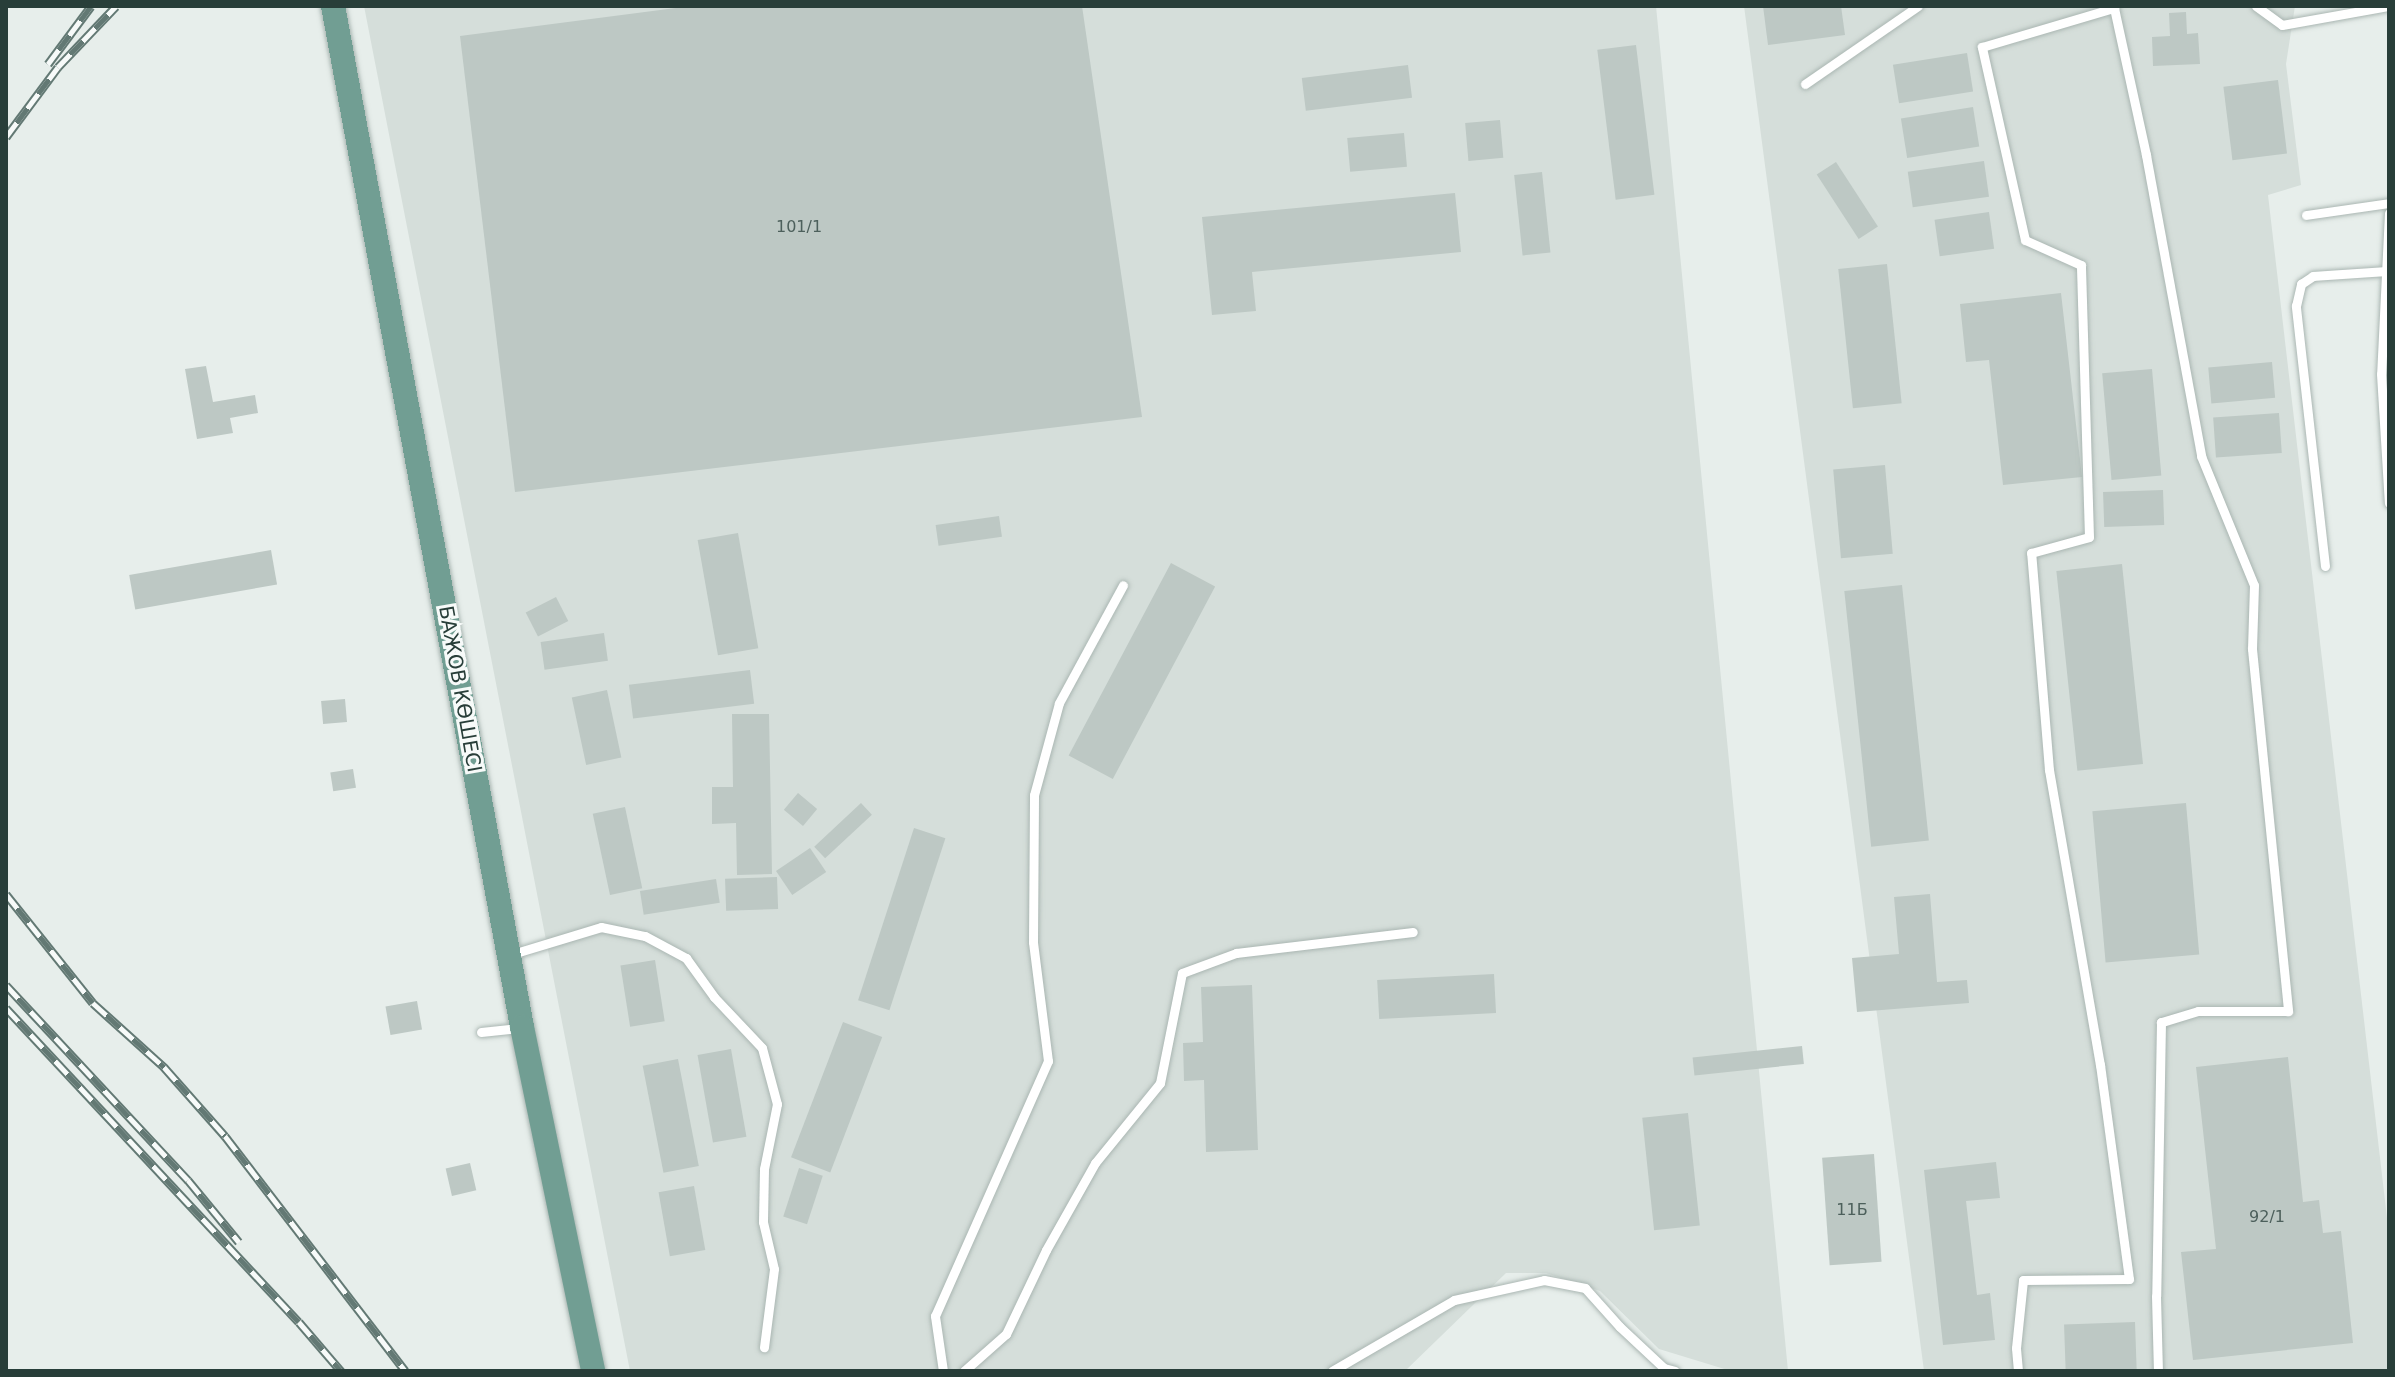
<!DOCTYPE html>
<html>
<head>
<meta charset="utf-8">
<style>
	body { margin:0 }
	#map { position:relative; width:2395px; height:1377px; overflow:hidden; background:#e7eeeb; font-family:"DejaVu Sans",sans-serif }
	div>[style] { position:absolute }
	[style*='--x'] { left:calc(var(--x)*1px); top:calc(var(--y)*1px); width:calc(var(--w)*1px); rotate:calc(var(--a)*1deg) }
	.built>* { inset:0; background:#d5deda }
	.building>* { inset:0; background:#bdc8c4; transform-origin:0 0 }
	.roads { filter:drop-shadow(0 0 2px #aab6b2) drop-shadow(0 0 2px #aab6b2) }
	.service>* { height:9px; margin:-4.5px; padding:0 4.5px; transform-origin:4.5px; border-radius:4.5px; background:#fff }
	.primary>* { height:24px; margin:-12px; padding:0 12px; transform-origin:12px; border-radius:12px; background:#719e93 }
	.rail>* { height:9px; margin-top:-4.5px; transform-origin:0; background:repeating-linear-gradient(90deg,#f7faf9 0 18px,#637974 0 36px); box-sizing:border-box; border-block:2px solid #637974 }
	span { translate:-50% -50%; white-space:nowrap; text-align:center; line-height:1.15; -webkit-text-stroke:6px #f7faf9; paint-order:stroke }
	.number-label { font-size:16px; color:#4d605c }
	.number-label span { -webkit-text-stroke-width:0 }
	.street-label { font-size:20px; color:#283e39 }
	.frame { position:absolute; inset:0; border:8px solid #283e39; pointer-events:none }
</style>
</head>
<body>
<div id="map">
	<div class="built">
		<div style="clip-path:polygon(364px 6px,1656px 6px,1788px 1371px,1731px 1371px,1659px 1349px,1600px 1291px,1546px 1273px,1506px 1273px,1405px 1371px,630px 1371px)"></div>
		<div style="clip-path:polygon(1744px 6px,2295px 6px,2286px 64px,2301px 185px,2268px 195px,2389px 1235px,2389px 1371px,1924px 1371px)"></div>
	</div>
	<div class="building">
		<div style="clip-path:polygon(691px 6px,1082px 6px,1142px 417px,515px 492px,460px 36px)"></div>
		<div style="clip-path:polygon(1763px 6px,1841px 6px,1845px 35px,1768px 45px)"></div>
		<div style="clip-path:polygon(2186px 12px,2187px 34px,2198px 33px,2200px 64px,2153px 66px,2152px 37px,2170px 36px,2169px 13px)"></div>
		<div style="left:1636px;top:45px;width:151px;height:39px;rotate:83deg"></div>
		<div style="left:1967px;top:53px;width:39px;height:75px;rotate:81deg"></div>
		<div style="left:1408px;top:65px;width:33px;height:107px;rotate:83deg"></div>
		<div style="left:2278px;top:80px;width:74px;height:55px;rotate:83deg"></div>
		<div style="left:1973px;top:107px;width:40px;height:73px;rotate:81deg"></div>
		<div style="left:1500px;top:120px;width:38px;height:35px;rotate:85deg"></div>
		<div style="left:1404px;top:133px;width:34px;height:57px;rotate:85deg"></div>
		<div style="left:1984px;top:161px;width:36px;height:77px;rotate:82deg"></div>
		<div style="left:1836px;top:162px;width:77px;height:23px;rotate:57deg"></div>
		<div style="left:1542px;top:172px;width:81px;height:28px;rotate:84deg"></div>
		<div style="clip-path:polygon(1455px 193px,1461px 252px,1252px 272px,1256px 311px,1212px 315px,1202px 217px)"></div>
		<div style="left:1989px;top:212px;width:37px;height:55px;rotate:82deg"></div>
		<div style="left:1887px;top:264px;width:140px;height:49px;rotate:84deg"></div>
		<div style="clip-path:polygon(2061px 293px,2082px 477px,2003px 485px,1989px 360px,1966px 362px,1960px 304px)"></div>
		<div style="left:2272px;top:362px;width:36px;height:64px;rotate:85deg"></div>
		<div style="clip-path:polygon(206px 366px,213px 402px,255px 395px,258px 413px,230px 418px,233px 433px,197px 439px,185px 369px)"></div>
		<div style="left:2152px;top:369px;width:107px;height:50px;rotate:85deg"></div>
		<div style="left:2279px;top:413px;width:40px;height:66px;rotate:86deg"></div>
		<div style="left:1885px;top:465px;width:89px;height:52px;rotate:85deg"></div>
		<div style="left:2163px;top:490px;width:35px;height:60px;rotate:88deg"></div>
		<div style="left:999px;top:516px;width:21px;height:64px;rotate:82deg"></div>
		<div style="left:738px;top:533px;width:117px;height:41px;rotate:80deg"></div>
		<div style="left:271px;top:550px;width:35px;height:144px;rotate:80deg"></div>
		<div style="left:1171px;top:563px;width:50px;height:218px;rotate:28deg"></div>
		<div style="left:2122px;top:564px;width:201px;height:66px;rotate:84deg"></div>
		<div style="left:1902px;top:585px;width:257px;height:58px;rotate:84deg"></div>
		<div style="left:556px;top:597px;width:27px;height:34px;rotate:63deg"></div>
		<div style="left:604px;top:633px;width:28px;height:64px;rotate:82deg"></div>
		<div style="left:750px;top:670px;width:34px;height:122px;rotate:83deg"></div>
		<div style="left:607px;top:690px;width:69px;height:36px;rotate:78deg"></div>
		<div style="left:345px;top:699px;width:23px;height:24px;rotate:85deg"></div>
		<div style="clip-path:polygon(732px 714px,769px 714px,772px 874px,737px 875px,736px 823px,712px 824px,712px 787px,733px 787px)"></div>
		<div style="left:353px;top:769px;width:19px;height:23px;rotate:81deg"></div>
		<div style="left:798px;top:793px;width:25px;height:22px;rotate:40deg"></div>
		<div style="left:861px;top:803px;width:16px;height:64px;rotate:47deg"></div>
		<div style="left:2186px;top:803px;width:152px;height:94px;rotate:85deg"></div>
		<div style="left:625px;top:807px;width:83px;height:33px;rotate:78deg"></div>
		<div style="left:914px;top:828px;width:33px;height:181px;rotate:18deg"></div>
		<div style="left:810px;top:848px;width:29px;height:41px;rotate:56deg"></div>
		<div style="left:777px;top:877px;width:32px;height:52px;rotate:88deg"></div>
		<div style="left:716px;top:879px;width:24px;height:77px;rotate:81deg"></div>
		<div style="clip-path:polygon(1930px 894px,1937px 982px,1967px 980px,1969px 1003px,1857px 1012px,1852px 958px,1899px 954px,1894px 897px)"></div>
		<div style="left:655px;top:960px;width:62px;height:35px;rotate:81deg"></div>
		<div style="left:1494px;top:974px;width:39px;height:117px;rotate:87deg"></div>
		<div style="clip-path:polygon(1252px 985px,1258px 1150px,1206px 1152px,1204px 1080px,1184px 1081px,1183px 1043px,1203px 1042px,1201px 987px)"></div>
		<div style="left:417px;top:1001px;width:29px;height:32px;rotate:80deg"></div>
		<div style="left:843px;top:1022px;width:42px;height:145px;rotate:21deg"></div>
		<div style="left:1802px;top:1046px;width:18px;height:110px;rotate:84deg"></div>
		<div style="left:731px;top:1049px;width:89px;height:34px;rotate:80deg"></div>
		<div style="clip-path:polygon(2288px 1057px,2303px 1202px,2319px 1200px,2323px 1233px,2341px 1231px,2353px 1343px,2193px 1360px,2181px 1252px,2216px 1249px,2196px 1067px)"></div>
		<div style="left:678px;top:1059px;width:109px;height:36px;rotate:79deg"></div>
		<div style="left:1688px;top:1113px;width:113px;height:46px;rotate:84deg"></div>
		<div style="left:1874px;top:1154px;width:108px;height:52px;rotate:86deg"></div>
		<div style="clip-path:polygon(1996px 1162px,2000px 1198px,1966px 1201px,1977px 1295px,1990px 1293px,1995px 1340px,1943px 1345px,1924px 1170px)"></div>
		<div style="left:470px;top:1163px;width:28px;height:25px;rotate:77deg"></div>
		<div style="left:799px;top:1168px;width:25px;height:51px;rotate:18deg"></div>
		<div style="left:694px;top:1186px;width:65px;height:36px;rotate:80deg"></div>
		<div style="left:2135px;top:1322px;width:49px;height:71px;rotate:88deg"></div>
	</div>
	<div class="roads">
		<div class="service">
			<div style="--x:2256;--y:6;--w:32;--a:36"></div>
			<div style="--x:2282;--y:25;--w:109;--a:-10.1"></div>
			<div style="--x:1805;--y:84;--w:137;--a:-34.6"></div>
			<div style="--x:2389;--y:213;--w:161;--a:92.8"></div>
			<div style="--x:2381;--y:374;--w:129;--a:86.5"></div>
			<div style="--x:2306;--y:215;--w:84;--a:-8.2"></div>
			<div style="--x:2325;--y:566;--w:262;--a:-96.4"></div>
			<div style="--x:2296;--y:306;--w:23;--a:-77"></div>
			<div style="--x:2301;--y:284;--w:14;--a:-34"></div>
			<div style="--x:2313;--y:276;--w:73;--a:-3.9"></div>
			<div style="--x:509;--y:955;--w:96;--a:-16.9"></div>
			<div style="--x:601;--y:927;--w:45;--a:11.6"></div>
			<div style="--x:645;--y:936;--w:47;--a:28.2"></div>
			<div style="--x:686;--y:958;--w:48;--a:54.3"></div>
			<div style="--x:714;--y:997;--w:70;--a:46.7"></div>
			<div style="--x:762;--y:1048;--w:58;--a:75"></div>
			<div style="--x:777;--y:1104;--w:66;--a:101.3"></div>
			<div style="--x:764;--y:1169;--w:53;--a:91.1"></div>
			<div style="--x:763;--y:1222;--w:48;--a:76.8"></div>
			<div style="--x:774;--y:1269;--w:79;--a:97.3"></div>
			<div style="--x:481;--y:1032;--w:38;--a:-6"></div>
			<div style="--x:943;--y:1371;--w:56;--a:-98.3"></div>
			<div style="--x:935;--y:1316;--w:279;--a:-66.1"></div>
			<div style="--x:1048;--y:1061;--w:120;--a:-97.2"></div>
			<div style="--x:1033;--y:942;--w:147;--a:-89.6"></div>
			<div style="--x:1034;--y:795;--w:95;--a:-74.8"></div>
			<div style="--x:1059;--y:703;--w:134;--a:-61.5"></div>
			<div style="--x:964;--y:1371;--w:56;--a:-41.4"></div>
			<div style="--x:1006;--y:1334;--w:93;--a:-64.5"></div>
			<div style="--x:1046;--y:1250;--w:100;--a:-60.6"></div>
			<div style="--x:1095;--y:1163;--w:103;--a:-50.9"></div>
			<div style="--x:1160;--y:1083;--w:112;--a:-78.7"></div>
			<div style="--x:1182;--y:973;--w:58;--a:-20.3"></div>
			<div style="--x:1236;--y:953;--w:178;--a:-6.8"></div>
			<div style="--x:1332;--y:1371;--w:141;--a:-30.2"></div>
			<div style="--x:1454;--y:1300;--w:92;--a:-12.5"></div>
			<div style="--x:1544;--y:1280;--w:42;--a:11"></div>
			<div style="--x:1585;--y:1288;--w:52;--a:48.1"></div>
			<div style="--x:1620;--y:1327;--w:60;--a:43"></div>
			<div style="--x:1664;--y:1368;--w:11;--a:15"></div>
			<div style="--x:2018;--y:1371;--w:23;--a:-95"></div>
			<div style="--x:2016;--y:1348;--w:68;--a:-84.1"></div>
			<div style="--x:2023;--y:1280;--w:106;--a:-0.5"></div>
			<div style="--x:2129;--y:1279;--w:216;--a:-97.7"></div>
			<div style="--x:2100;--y:1065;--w:299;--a:-99.8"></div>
			<div style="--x:2049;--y:770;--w:218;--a:-94.7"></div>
			<div style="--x:2031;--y:553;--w:60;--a:-15.4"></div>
			<div style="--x:2089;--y:537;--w:272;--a:-91.7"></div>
			<div style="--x:2081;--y:265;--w:61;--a:-155.9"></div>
			<div style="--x:2025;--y:240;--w:198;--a:-102.6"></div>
			<div style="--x:1982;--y:47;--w:138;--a:-16.5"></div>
			<div style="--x:2114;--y:8;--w:150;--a:77.7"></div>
			<div style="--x:2146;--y:155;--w:306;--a:79.6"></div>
			<div style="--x:2201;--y:456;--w:139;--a:67.7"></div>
			<div style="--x:2254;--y:585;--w:64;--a:91.8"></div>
			<div style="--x:2252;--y:649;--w:364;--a:84.3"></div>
			<div style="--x:2288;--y:1011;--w:90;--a:180"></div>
			<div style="--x:2198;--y:1011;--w:39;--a:163"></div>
			<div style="--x:2161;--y:1022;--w:274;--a:91"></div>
			<div style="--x:2156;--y:1296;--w:75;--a:88.5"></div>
		</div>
		<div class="primary">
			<div style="--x:333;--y:6;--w:1038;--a:79.51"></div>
			<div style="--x:522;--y:1027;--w:351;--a:78.3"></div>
		</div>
	</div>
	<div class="rail">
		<div style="--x:48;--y:64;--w:72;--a:-53.4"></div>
		<div style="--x:6;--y:137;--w:87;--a:-53.4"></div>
		<div style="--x:58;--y:67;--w:84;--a:-46.4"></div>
		<div style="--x:6;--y:894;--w:139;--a:51.4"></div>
		<div style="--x:93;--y:1003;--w:96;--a:42"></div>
		<div style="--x:164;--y:1067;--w:92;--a:48.5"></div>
		<div style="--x:225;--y:1136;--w:296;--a:52.5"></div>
		<div style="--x:6;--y:985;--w:267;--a:47"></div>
		<div style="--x:188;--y:1180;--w:80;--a:50.6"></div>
		<div style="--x:6;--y:1008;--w:429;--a:47"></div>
		<div style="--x:299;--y:1322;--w:65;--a:49.4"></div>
	</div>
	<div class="number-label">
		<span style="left:799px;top:227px">101/1</span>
		<span style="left:1852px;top:1210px">11Б</span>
		<span style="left:2267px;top:1217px">92/1</span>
	</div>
	<div class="street-label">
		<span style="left:460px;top:689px;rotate:80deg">БАЖОВ КӨШЕСІ</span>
	</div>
	<div class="frame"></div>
</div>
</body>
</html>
